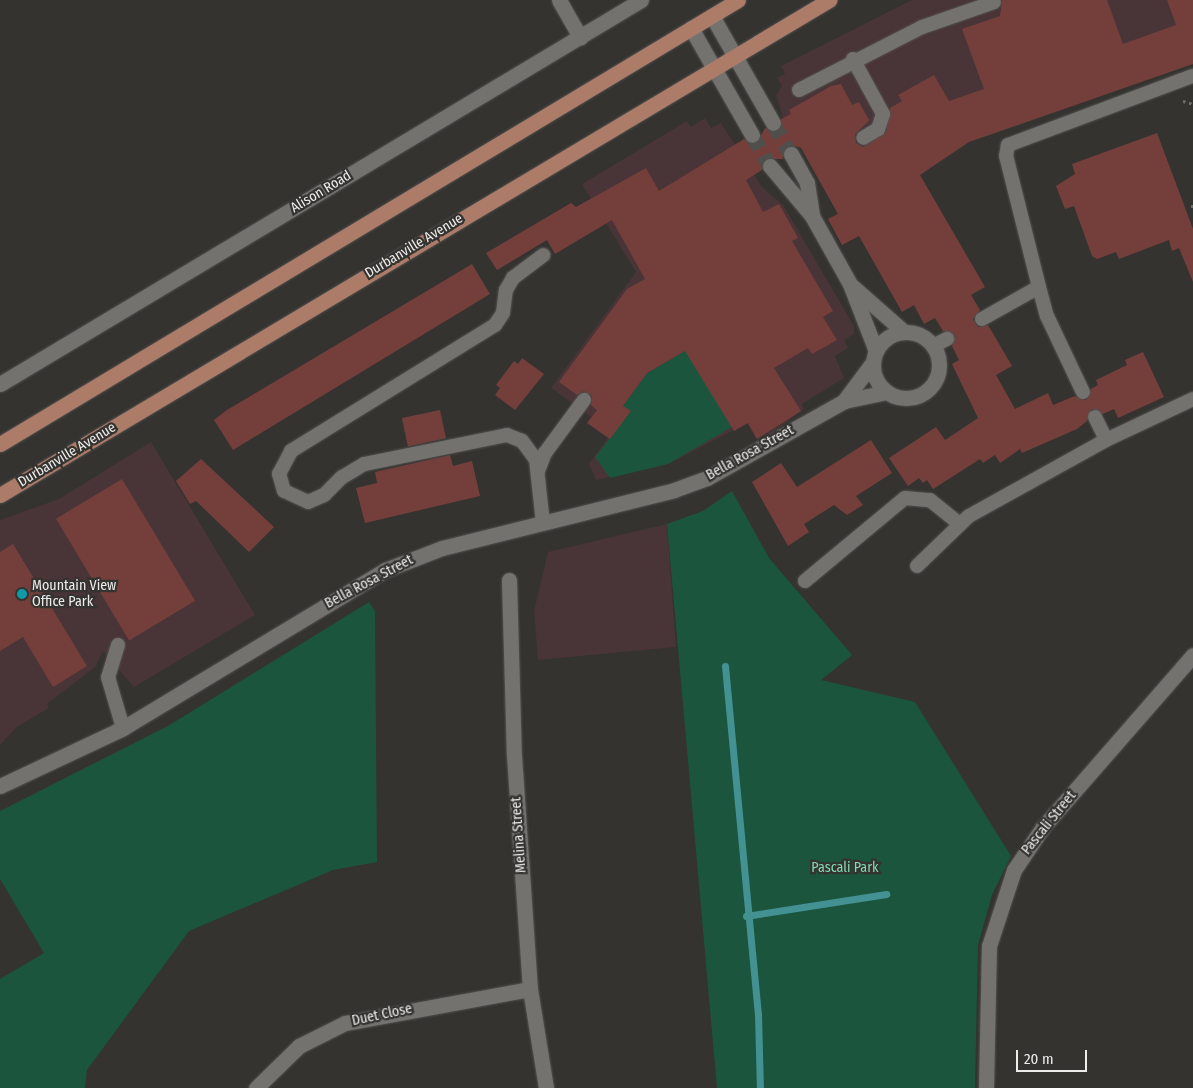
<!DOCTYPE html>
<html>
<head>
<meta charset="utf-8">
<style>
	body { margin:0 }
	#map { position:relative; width:1193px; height:1088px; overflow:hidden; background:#343330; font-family:"Fira Sans Condensed",sans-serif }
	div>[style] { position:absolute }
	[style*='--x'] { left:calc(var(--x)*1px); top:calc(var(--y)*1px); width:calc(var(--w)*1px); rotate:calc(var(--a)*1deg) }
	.commercial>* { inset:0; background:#493437 }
	.green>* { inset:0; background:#1b553d }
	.stream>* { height:7px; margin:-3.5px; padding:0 3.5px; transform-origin:3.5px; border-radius:3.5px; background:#449193 }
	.building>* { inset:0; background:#743f3b; transform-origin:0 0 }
	.street-tunnel>* { height:15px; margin-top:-7.5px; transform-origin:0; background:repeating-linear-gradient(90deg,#504f4c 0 15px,transparent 0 23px) }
	.path>* { height:3px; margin-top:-1.5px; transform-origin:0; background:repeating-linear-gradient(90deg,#6c6b68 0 2.5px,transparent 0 6.5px) }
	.roads { filter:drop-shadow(0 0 1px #52514f) drop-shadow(0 0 1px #52514f) }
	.lane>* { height:14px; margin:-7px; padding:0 7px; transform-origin:7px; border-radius:7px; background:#73726e }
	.street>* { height:15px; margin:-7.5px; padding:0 7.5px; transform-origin:7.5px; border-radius:7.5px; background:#73726e }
	.street>.ring { margin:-7.5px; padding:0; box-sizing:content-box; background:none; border:15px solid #73726e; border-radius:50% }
	.primary>* { height:15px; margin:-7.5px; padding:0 7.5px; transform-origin:7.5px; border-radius:7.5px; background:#ad7c69 }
	.dots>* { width:14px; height:14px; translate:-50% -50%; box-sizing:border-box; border:2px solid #343330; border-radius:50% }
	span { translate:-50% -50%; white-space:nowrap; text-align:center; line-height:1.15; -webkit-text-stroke:4.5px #343330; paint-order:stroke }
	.street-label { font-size:14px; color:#edeceb }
	.poi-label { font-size:14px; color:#edeceb }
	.left { translate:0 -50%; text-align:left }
	.park-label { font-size:14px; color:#81dab1 }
	.scale { position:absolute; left:1016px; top:1050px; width:71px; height:22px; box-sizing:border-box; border:2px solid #edeceb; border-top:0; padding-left:6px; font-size:15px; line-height:18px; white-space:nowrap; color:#edeceb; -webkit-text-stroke:4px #343330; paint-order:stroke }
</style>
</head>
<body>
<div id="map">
	<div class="commercial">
		<div style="clip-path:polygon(912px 0,1193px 0,1193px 22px,949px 101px,898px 95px,902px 101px,887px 110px,898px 130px,859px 235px,842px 245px,828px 219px,842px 211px,783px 118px,776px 95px,782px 86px,777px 78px,785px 74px,781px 66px)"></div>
		<div style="clip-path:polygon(705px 118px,711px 128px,721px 123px,762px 187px,783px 205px,854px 326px,854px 334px,844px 340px,848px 348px,835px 356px,844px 378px,802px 404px,804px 409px,772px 433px,756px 438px,747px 423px,668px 464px,596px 480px,589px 464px,608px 438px,587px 423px,591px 417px,551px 388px,636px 272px,582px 184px,687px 121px,691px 127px)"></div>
		<div style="clip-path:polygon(151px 442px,255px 615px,134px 687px,103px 651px,95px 667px,47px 704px,49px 708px,18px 726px,0 745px,0 520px,59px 499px)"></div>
		<div style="clip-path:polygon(667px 524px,676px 647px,538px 660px,534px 611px,548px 552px)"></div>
	</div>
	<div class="green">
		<div style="clip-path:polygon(687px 350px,732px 427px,668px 464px,610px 478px,595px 457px,631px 411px,623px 406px,647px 373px)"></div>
		<div style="clip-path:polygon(732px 491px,769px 558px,852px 655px,821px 680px,915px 702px,1011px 856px,992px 895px,978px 945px,975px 1088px,717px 1088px,667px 524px,703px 511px)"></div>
		<div style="clip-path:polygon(369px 602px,375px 611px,377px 862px,333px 870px,189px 931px,87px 1070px,85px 1088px,0 1088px,0 979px,44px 953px,0 879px,0 811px,168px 726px)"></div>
	</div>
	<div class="stream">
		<div style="--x:725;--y:666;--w:350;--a:84.6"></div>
		<div style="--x:758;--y:1014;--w:74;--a:88.5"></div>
		<div style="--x:746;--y:916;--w:142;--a:-8.9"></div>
	</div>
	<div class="building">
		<div style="clip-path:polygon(1002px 0,1107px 0,1123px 44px,1176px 25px,1167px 0,1193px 0,1193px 64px,969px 142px,920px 175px,985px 287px,971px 295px,980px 310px,973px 319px,978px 327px,988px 325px,1012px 366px,996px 375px,1015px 409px,1048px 393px,1053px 405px,1075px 396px,1086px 400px,1091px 389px,1098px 385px,1096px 380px,1127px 365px,1125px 360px,1143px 352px,1164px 397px,1118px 418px,1114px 409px,1103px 414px,1092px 409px,1087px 421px,1077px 429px,1022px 453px,1020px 449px,1000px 463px,995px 455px,983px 463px,980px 459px,933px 489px,927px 480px,923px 483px,919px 478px,908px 486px,889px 458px,936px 427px,945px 440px,978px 418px,952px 364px,959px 360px,952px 346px,955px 336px,943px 331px,935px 318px,924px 324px,914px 305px,902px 312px,859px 236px,842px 245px,828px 219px,838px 214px,801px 148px,791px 145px,783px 150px,783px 159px,764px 159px,762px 170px,746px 180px,763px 212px,779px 204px,798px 238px,792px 241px,833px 311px,823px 317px,837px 340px,812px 354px,808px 348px,774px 368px,801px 411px,757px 439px,748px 423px,734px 431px,685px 351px,647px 373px,623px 406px,631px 411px,610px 439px,587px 423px,597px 410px,591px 405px,592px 396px,584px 391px,577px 395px,559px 382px,627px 289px,645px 279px,612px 220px,555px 254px,547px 240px,497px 270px,486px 253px,571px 203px,576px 207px,646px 168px,659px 191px,744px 139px,757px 143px,765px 128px,778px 131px,781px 119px,791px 114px,789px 110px,831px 86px,841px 84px,852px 105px,859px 102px,869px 120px,873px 117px,855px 134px,856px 143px,863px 147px,886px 132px,890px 108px,902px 101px,898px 95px,934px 75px,949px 101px,984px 89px,962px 29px,1000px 16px)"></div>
		<div style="clip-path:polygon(1157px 133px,1193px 229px,1193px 282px,1179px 248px,1172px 251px,1169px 240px,1119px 259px,1116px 252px,1097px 259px,1092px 256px,1074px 206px,1065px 209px,1056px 186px,1075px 174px,1072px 164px)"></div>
		<div style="clip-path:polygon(472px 264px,490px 294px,233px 450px,214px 420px,227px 410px)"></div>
		<div style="clip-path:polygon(522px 358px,544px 374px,515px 410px,495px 395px,500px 388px,496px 385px,514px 361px,518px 364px)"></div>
		<div style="left:440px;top:410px;width:29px;height:39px;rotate:78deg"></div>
		<div style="clip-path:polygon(871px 440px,892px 473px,856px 496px,863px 505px,847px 515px,834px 505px,804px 524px,809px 532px,788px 546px,752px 482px,781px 463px,797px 487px)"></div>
		<div style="clip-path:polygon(450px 455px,453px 466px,472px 461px,480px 496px,365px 523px,356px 488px,377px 483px,375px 472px)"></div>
		<div style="clip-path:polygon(201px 459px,274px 527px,249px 552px,196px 501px,190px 504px,176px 481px)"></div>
		<div style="left:122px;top:479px;width:142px;height:77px;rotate:59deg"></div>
		<div style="clip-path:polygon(13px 544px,87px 666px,53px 687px,23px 637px,0 651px,0 552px)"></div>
	</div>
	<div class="street-tunnel">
		<div style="--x:773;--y:123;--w:36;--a:60"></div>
		<div style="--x:752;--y:135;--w:36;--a:60"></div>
	</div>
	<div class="path">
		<div style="--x:1183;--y:101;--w:10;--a:17"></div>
		<div style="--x:1191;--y:206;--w:2;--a:0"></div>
	</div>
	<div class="roads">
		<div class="lane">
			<div style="--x:853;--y:59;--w:63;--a:61.4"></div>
			<div style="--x:883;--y:114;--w:16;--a:108"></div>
			<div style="--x:878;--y:129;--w:17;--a:149"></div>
			<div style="--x:799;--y:90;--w:138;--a:-27.1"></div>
			<div style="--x:922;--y:27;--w:76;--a:-19.1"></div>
			<div style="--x:1039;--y:287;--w:30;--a:75"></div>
			<div style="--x:1047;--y:316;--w:84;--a:64.7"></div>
			<div style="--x:982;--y:319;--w:65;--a:-29.3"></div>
			<div style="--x:1039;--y:287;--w:135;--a:-104.1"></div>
			<div style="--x:1006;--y:156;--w:11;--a:-80"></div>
			<div style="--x:1008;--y:145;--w:197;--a:-20.5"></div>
			<div style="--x:933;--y:346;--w:16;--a:-27"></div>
			<div style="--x:1095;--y:417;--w:25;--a:64"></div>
			<div style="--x:538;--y:471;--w:19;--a:-69"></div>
			<div style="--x:545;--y:453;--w:66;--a:-53.7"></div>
			<div style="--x:543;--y:523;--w:63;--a:-96.3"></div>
			<div style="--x:536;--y:460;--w:24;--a:-126"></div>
			<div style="--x:522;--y:441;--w:16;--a:-158"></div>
			<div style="--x:507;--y:435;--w:146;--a:168.5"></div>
			<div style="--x:364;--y:464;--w:26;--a:149"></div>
			<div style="--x:342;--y:477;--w:25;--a:135"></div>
			<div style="--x:324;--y:495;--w:17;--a:156"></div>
			<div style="--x:308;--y:502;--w:26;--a:-155"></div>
			<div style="--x:284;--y:491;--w:18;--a:-106"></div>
			<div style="--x:279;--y:474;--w:26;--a:-62"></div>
			<div style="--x:291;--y:451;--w:240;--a:-31.7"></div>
			<div style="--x:495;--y:325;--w:14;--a:-56"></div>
			<div style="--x:503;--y:313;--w:23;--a:-83"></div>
			<div style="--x:506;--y:290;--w:14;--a:-60"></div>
			<div style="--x:513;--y:278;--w:38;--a:-37"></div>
			<div style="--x:917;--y:566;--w:72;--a:-43.9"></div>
			<div style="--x:969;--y:516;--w:157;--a:-29"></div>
			<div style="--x:1106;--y:440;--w:96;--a:-25.2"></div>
			<div style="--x:805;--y:581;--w:130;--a:-39.7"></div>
			<div style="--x:905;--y:498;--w:25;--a:5"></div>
			<div style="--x:930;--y:500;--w:36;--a:39"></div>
			<div style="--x:118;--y:645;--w:34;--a:107"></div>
			<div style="--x:108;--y:677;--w:53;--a:73.6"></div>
		</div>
		<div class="street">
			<div style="--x:559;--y:0;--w:43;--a:60.4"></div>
			<div style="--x:712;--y:16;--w:123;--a:60.3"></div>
			<div style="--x:691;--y:28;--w:123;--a:60.3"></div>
			<div style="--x:791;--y:154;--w:33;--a:61"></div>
			<div style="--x:807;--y:183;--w:33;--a:81"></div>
			<div style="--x:770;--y:166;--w:65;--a:50"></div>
			<div style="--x:812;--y:216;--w:78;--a:60.8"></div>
			<div style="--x:850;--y:284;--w:72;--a:68.8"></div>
			<div style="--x:853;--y:287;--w:68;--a:41.4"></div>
			<div class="ring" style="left:873px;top:332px;width:51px;height:51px"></div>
			<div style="--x:0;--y:384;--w:747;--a:-30.92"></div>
			<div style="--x:844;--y:401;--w:49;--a:-53.4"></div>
			<div style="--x:509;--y:580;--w:175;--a:88.4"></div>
			<div style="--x:514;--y:755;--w:235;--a:86.1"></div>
			<div style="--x:530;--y:989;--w:100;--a:80.8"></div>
			<div style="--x:0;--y:786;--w:136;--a:-25.2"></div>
			<div style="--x:123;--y:728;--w:306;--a:-31.1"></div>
			<div style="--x:385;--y:570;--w:61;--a:-21.1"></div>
			<div style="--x:442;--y:548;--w:239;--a:-14"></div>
			<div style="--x:674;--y:490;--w:35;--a:-20"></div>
			<div style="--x:707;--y:478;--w:157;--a:-29.3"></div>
			<div style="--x:844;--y:401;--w:44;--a:-11.8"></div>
			<div style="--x:256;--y:1088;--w:60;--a:-44.3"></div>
			<div style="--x:299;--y:1046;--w:51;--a:-26.6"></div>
			<div style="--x:345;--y:1023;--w:188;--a:-10.4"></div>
			<div style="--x:986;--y:1088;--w:142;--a:-88.8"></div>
			<div style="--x:989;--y:946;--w:80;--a:-71.8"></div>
			<div style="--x:1014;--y:870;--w:52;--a:-56"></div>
			<div style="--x:1043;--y:827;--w:228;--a:-48.9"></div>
		</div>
		<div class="primary">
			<div style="--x:0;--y:444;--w:861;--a:-31.03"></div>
			<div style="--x:0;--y:495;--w:966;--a:-30.84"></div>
		</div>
	</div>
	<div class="dots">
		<div style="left:22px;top:594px;background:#0f9aa8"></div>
	</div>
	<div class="street-label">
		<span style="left:321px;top:192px;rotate:-31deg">Alison Road</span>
		<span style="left:414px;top:246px;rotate:-31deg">Durbanville Avenue</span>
		<span style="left:750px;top:453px;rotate:-29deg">Bella Rosa Street</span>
		<span style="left:67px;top:455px;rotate:-31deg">Durbanville Avenue</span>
		<span style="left:369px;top:582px;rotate:-28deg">Bella Rosa Street</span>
		<span style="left:1049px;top:823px;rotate:-51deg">Pascali Street</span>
		<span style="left:519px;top:835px;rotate:-94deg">Melina Street</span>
		<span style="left:382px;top:1015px;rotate:-12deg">Duet Close</span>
	</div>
	<div class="poi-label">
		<span class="left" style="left:32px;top:594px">Mountain View<br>Office Park</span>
	</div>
	<div class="park-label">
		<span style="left:845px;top:868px">Pascali Park</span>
	</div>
	<div class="scale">20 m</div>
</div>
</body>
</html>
